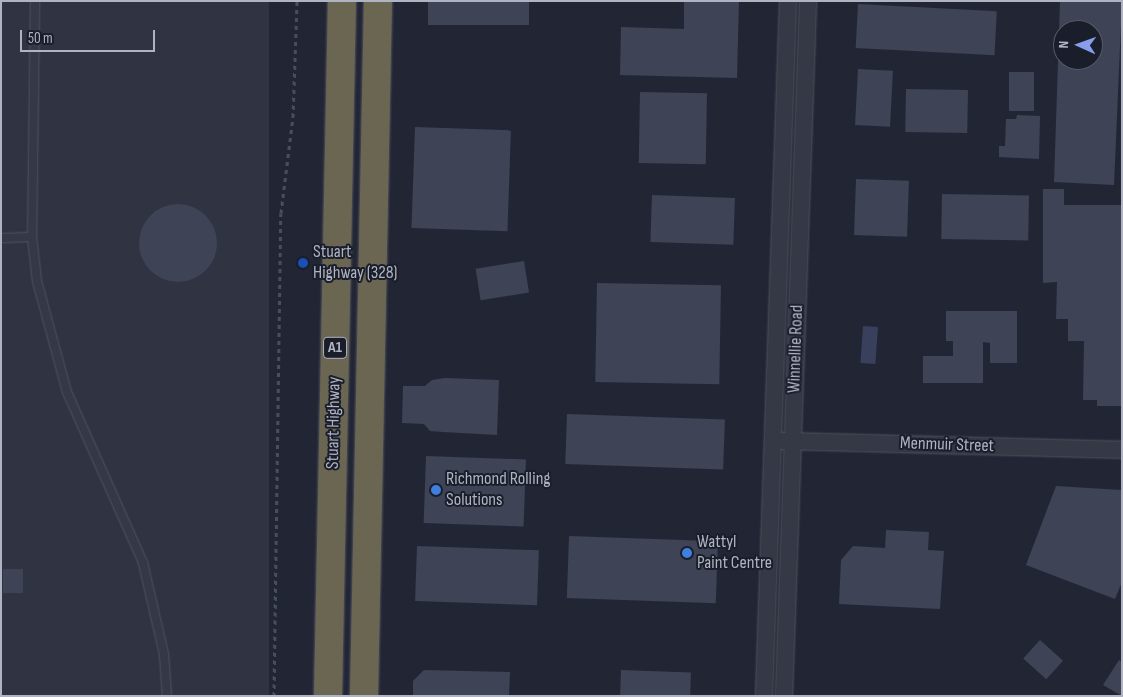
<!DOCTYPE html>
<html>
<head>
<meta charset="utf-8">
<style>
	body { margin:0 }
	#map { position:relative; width:1123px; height:697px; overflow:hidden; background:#222634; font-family:"Sofia Sans Condensed",sans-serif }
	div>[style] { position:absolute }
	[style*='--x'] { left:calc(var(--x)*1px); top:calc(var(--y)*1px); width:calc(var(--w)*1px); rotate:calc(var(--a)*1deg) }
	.airport>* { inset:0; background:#2f3342; transform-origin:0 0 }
	.water>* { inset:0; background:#38405d; transform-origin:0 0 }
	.building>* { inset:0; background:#3e4355; transform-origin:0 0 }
	.round { border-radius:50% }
	.path>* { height:3px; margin-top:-1.5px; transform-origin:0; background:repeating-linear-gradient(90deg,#455157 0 4px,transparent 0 8px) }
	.roads { filter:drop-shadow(0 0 1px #4f5360) drop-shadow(0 0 1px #4f5360) }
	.lane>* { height:8px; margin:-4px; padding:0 4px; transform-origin:4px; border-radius:4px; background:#353845 }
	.street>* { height:16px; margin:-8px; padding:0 8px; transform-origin:8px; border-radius:8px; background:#353845 }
	.highway>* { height:28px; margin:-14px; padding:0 14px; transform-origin:14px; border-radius:14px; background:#6b6652 }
	.dots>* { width:14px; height:14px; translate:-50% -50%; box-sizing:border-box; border:2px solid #1a1e2a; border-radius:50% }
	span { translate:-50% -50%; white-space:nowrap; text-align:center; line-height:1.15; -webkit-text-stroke:4px #1a1e2a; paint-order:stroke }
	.shield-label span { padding:1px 4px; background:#1a1e2a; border:1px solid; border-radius:4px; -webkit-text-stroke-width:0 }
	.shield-label { font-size:16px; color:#afb3c2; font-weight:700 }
	.poi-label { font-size:18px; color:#afb3c2 }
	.left { translate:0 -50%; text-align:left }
	.street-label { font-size:18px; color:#afb3c2 }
	.frame { position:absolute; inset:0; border:2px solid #afb3c2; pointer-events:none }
	.north { position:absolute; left:1053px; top:20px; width:50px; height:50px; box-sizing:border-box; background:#1a1e2a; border:1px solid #565a67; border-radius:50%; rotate:272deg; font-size:14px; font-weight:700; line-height:20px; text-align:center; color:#afb3c2 }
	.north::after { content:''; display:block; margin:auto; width:18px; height:22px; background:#899ded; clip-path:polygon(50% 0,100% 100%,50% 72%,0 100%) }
	.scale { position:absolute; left:20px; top:30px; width:135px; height:22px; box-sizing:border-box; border:2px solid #afb3c2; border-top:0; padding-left:6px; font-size:15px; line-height:18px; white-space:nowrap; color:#afb3c2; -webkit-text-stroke:4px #1a1e2a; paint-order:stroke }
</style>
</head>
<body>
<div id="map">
	<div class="airport">
		<div style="left:1px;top:1px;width:268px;height:695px"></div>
	</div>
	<div class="water">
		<div style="left:863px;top:326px;width:15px;height:37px;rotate:4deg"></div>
	</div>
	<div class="building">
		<div style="left:428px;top:1px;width:101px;height:24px"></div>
		<div style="clip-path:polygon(684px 1px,739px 1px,737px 78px,620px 75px,621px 27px,684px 29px)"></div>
		<div style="clip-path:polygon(evenodd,1060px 1px,1122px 1px,1114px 185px,1054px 182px,1060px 1px,1063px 30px,1093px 30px,1093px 60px,1063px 60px,1063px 30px)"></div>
		<div style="left:858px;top:4px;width:139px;height:44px;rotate:3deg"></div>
		<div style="left:858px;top:69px;width:35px;height:56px;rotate:3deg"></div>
		<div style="left:1009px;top:72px;width:25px;height:39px"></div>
		<div style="left:906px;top:89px;width:62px;height:43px;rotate:1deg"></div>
		<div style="left:640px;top:92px;width:67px;height:71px;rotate:1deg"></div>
		<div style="clip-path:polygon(1017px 115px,1040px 116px,1039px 159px,999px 157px,999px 146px,1005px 146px,1006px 119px,1016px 119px)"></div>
		<div style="left:415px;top:127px;width:96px;height:101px;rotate:2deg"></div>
		<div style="left:856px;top:179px;width:53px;height:56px;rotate:2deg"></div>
		<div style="clip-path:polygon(1043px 189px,1064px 189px,1064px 205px,1122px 205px,1122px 406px,1097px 406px,1097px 400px,1083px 400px,1084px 341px,1068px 341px,1068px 319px,1056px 319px,1057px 282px,1043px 283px)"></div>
		<div style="left:942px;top:194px;width:87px;height:45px;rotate:1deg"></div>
		<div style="left:652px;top:195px;width:83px;height:47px;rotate:2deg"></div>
		<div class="round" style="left:139px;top:204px;width:78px;height:78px"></div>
		<div style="left:524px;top:261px;width:32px;height:49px;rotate:81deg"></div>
		<div style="left:597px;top:283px;width:124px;height:99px;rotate:1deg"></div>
		<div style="clip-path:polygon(946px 311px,1017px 311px,1017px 363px,990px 363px,990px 343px,983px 342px,983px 383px,923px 383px,923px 356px,953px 356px,953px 341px,946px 341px)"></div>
		<div style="clip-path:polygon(445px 378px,499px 380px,497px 435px,443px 432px,430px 431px,424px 424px,402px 423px,403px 386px,425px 386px,432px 380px)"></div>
		<div style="left:567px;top:414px;width:158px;height:50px;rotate:2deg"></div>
		<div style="left:426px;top:456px;width:100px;height:67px;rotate:2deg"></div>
		<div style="clip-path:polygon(1056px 486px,1122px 490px,1122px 582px,1115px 599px,1026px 565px)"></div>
		<div style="clip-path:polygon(886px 530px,929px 532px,928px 550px,944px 551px,940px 609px,839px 604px,841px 560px,853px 546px,885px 548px)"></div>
		<div style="left:569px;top:536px;width:149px;height:62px;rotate:2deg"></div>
		<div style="left:417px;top:546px;width:122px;height:55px;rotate:2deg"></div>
		<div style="left:3px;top:569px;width:20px;height:24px"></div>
		<div style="left:1040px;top:640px;width:31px;height:25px;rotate:42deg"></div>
		<div style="clip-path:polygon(1119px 660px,1122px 662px,1122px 696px,1103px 685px)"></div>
		<div style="clip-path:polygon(424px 670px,510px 672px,509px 696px,413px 696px,413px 681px)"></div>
		<div style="left:621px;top:670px;width:70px;height:26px;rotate:2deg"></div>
	</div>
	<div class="path">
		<div style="--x:274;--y:696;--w:483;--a:-89.2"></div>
		<div style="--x:281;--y:213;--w:97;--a:-82.9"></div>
		<div style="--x:293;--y:117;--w:116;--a:-88"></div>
	</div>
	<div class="roads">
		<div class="lane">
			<div style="--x:35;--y:1;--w:236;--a:90.7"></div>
			<div style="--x:32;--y:237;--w:44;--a:83.5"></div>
			<div style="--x:37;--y:281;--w:115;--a:74.9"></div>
			<div style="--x:67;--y:392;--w:187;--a:66"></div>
			<div style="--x:143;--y:563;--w:93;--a:77"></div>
			<div style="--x:164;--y:654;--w:42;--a:85.9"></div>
			<div style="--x:1;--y:238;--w:31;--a:-2"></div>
		</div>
		<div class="street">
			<div style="--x:783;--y:441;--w:339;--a:1.5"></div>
			<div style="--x:764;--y:696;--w:695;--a:-88.02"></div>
			<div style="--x:784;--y:696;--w:695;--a:-88.02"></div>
		</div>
		<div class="highway">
			<div style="--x:328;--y:696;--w:695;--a:-88.85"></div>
			<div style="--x:364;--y:696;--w:695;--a:-88.85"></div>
		</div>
	</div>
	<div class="dots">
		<div style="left:303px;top:263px;background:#1a4fb4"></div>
		<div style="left:436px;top:490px;background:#3f7fe0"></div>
		<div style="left:687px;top:553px;background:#3f7fe0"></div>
	</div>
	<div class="shield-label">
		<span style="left:335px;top:348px">A1</span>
	</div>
	<div class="poi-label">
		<span class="left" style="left:313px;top:263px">Stuart<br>Highway (328)</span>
		<span class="left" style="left:446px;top:490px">Richmond Rolling<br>Solutions</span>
		<span class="left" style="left:697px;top:553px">Wattyl<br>Paint Centre</span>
	</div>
	<div class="street-label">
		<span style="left:796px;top:349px;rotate:-88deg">Winnellie Road</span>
		<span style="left:334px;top:423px;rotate:-89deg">Stuart Highway</span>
		<span style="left:947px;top:445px;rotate:2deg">Menmuir Street</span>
	</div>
	<div class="frame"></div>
	<div class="north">N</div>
	<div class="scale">50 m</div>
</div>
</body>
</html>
